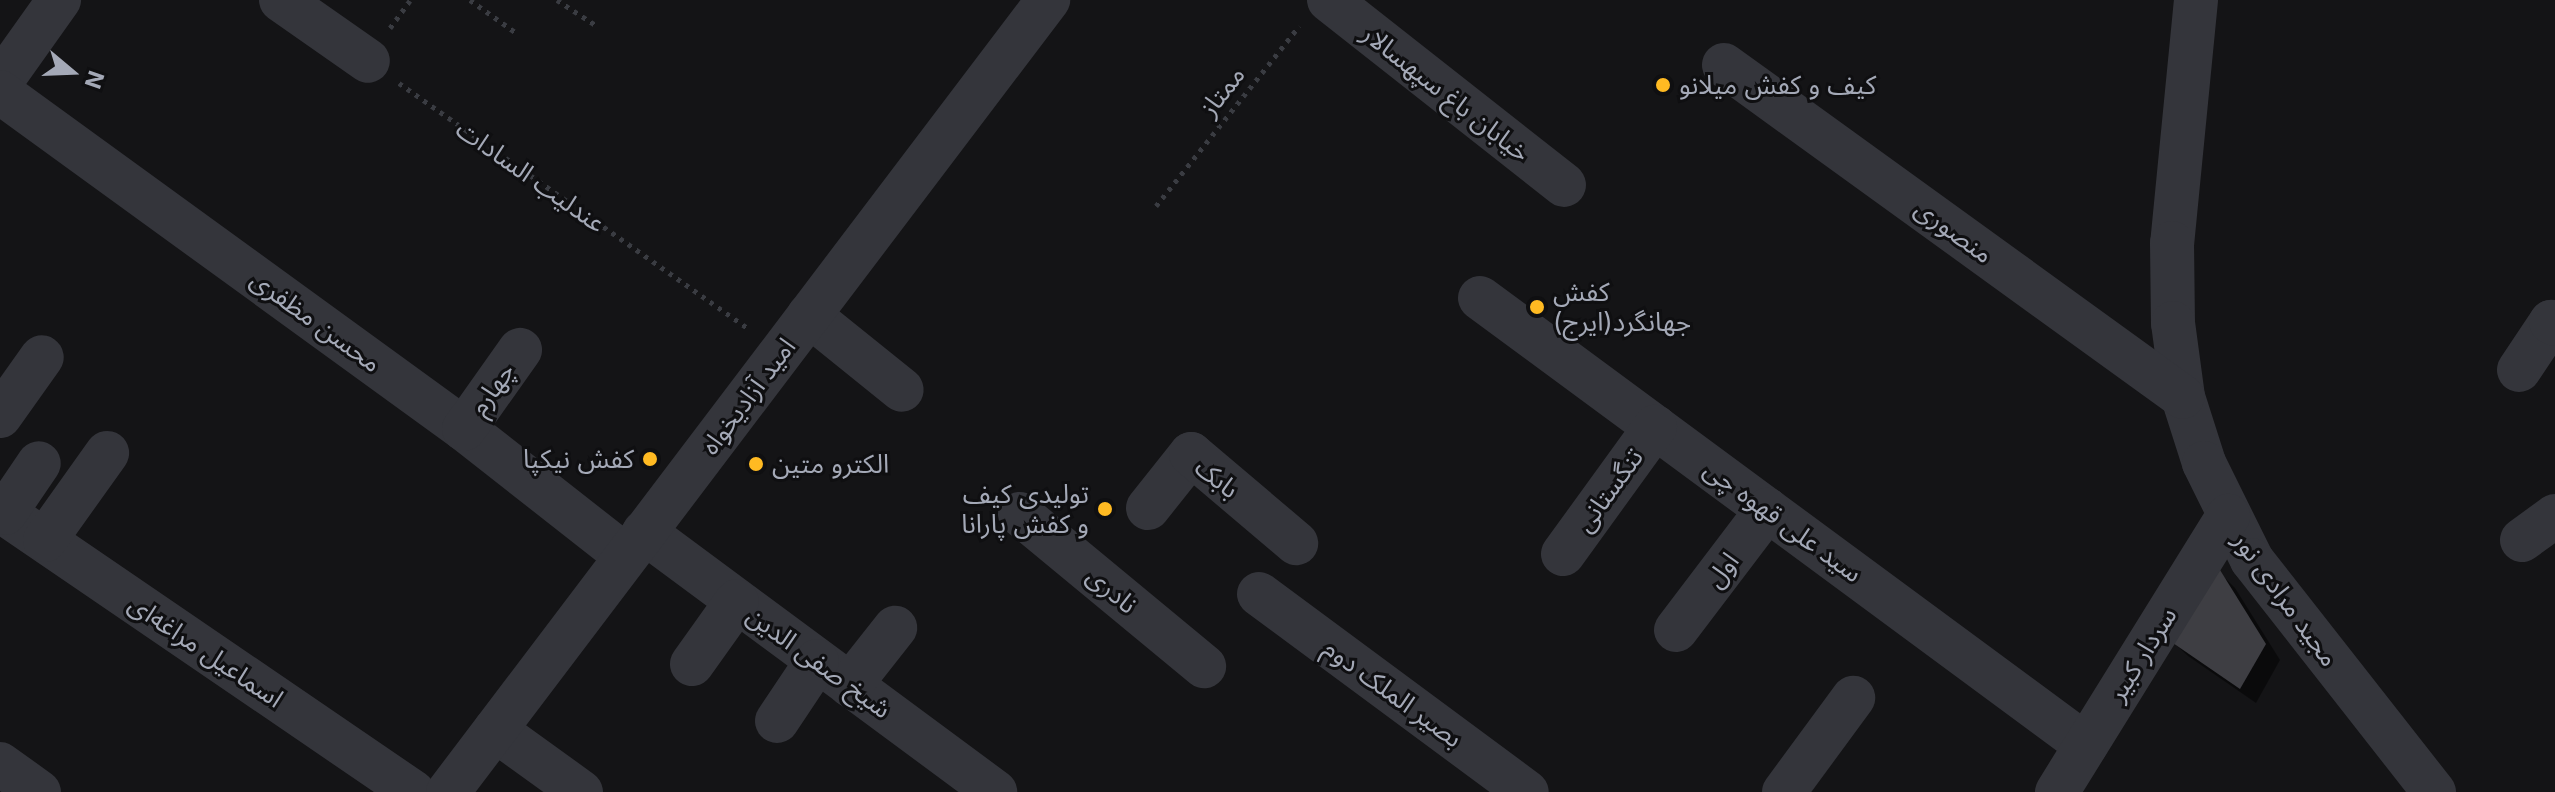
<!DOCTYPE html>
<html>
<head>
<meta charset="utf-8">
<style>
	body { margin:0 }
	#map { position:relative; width:2555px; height:792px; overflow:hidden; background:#141416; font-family:Inter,"Noto Sans Arabic",sans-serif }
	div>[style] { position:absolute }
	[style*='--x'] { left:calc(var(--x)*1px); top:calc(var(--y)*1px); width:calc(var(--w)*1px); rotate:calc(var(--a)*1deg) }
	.shadow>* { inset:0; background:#0007 }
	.building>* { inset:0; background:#3e3e43 }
	.path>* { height:5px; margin-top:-2.5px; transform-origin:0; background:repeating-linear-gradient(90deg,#3a3c42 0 4px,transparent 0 10px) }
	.minor>* { height:44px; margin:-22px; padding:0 22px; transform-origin:22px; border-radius:22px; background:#34353b }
	.dots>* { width:22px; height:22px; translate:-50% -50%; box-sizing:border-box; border:4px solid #0f0f11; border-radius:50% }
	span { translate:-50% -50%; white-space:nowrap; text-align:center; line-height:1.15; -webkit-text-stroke:6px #0f0f11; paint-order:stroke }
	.poi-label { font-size:26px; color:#a4a9b7 }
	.left { translate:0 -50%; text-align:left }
	.right { translate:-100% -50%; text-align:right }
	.street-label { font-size:26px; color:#a4a9b7 }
	.north { position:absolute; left:32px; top:32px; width:80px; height:80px; -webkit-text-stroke:6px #0f0f11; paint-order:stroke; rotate:109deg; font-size:22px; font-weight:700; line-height:32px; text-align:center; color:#a4a9b7 }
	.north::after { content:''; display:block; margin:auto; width:28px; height:36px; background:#a4a9b7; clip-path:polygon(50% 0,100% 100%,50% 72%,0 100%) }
</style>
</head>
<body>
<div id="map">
	<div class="shadow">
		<div style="clip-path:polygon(2220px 573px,2235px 588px,2280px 660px,2256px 703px,2188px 656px,2172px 641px)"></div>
	</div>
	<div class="building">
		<div style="clip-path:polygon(2220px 570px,2266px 644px,2240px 689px,2170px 641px)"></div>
	</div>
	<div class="path">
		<div style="--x:470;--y:0;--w:55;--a:35.4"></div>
		<div style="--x:557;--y:0;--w:48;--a:33"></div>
		<div style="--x:390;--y:28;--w:34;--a:-54"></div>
		<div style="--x:399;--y:83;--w:429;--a:35.1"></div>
		<div style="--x:1156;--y:206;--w:230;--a:-51.5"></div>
	</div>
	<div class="minor">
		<div style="--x:281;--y:0;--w:106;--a:35"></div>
		<div style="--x:1329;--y:0;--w:299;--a:38.2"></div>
		<div style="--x:2196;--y:0;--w:244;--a:95.6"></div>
		<div style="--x:2172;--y:243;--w:80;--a:89.3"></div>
		<div style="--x:2173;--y:323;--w:75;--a:82.3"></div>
		<div style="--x:2183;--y:397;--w:69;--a:72.3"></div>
		<div style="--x:2204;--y:463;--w:108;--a:63.7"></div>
		<div style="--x:2252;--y:560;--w:295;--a:51.9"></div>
		<div style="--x:1724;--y:65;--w:566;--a:35.88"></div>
		<div style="--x:0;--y:83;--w:102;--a:-54.6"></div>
		<div style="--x:0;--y:92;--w:573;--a:35.99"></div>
		<div style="--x:464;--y:429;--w:206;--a:38.1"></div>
		<div style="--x:1480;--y:298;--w:753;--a:36.41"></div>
		<div style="--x:809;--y:315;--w:119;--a:38.9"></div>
		<div style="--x:2519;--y:370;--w:58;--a:-56.3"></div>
		<div style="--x:2551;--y:322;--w:4;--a:27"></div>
		<div style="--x:0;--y:416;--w:72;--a:-54.6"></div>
		<div style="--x:464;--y:429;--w:97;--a:-54.7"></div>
		<div style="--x:1148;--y:508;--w:69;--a:-51.5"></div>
		<div style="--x:1191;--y:454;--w:138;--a:40.3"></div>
		<div style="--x:0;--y:510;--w:500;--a:34.33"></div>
		<div style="--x:5;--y:513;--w:60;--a:-55.8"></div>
		<div style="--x:1020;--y:514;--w:239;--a:39.6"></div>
		<div style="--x:644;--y:532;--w:437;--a:36.5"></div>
		<div style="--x:45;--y:540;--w:107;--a:-54.5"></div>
		<div style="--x:2522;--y:540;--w:41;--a:-36"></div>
		<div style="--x:1563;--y:554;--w:157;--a:-54.1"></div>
		<div style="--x:1259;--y:594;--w:333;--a:36.5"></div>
		<div style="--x:1676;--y:630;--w:151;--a:-52.8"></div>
		<div style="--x:692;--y:664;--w:77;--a:-54.5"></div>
		<div style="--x:850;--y:685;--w:73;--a:-51.7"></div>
		<div style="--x:777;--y:721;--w:72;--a:-56.3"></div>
		<div style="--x:495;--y:730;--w:106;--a:35.8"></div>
		<div style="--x:0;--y:764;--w:48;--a:35.7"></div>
		<div style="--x:448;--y:792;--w:994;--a:-52.85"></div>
		<div style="--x:1784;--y:792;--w:117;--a:-53.7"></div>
		<div style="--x:2057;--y:792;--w:325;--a:-58.2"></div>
	</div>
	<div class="dots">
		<div style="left:1663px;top:85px;background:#ffba22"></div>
		<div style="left:1537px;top:307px;background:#ffba22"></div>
		<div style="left:650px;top:459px;background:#ffba22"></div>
		<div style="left:756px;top:464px;background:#ffba22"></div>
		<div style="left:1105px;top:509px;background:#ffba22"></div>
	</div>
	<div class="poi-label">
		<span class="left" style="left:1679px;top:85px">کیف و کفش میلانو</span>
		<span class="left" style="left:1553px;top:307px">کفش<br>جهانگرد(ایرج)</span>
		<span class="right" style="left:634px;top:459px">کفش نیکپا</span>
		<span class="left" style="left:772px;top:464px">الکترو متین</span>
		<span class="right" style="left:1089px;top:509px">تولیدی کیف<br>و کفش پارانا</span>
	</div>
	<div class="street-label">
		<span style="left:1222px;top:91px;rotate:-52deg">ممتاز</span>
		<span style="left:1446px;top:93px;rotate:38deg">خیابان باغ سپهسالار</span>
		<span style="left:531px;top:176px;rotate:35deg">عندلیب السادات</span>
		<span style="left:1954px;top:231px;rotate:36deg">منصوری</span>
		<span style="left:316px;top:321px;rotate:36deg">محسن مظفری</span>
		<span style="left:492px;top:389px;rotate:-55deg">چهارم</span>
		<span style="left:748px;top:396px;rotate:-53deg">امید آزادیخواه</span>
		<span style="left:1217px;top:478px;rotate:38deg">بابک</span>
		<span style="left:1609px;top:490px;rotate:-54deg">تنگستانی</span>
		<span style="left:1783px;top:521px;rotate:36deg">سید علی قهوه چی</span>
		<span style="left:1722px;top:570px;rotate:-53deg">اول</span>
		<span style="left:1112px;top:590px;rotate:40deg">نادری</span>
		<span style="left:2286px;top:599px;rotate:54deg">مجید مرادی نور</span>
		<span style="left:206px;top:651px;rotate:34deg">اسماعیل مراغه‌ای</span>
		<span style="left:2142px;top:654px;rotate:-58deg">سردار کبیر</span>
		<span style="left:819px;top:662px;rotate:36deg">شیخ صفی الدین</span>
		<span style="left:1393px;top:693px;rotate:36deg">بصیر الملک دوم</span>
	</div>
	<div class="north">N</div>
</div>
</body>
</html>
